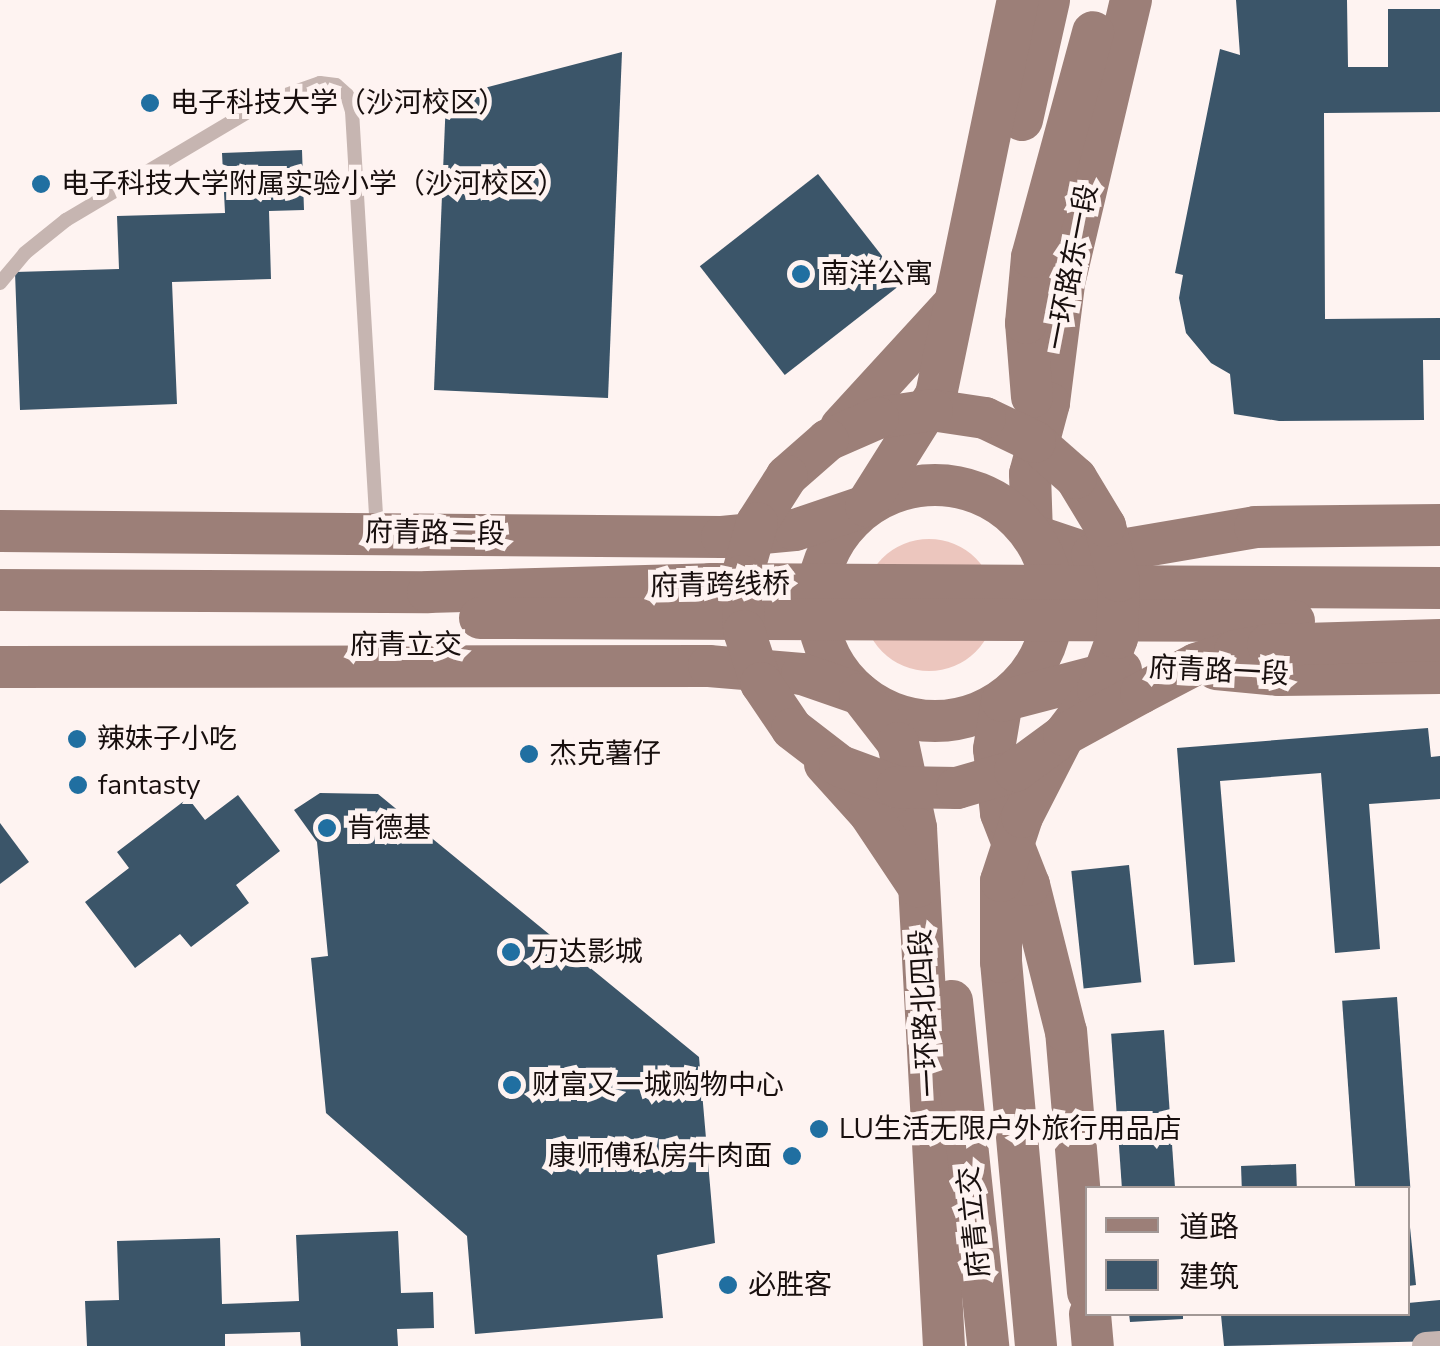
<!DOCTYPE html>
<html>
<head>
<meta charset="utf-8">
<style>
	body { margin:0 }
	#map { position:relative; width:1440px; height:1346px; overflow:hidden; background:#fef3f1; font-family:"Nunito Sans","Noto Sans SC",sans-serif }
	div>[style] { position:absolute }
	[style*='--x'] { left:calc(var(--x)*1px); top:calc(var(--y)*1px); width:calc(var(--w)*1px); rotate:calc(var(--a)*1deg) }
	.green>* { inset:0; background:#ecc6be }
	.round { border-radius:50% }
	.building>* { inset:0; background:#3b5569; transform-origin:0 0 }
	.service>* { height:14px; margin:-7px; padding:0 7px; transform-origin:7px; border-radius:7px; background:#c6b5b1 }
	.minor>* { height:28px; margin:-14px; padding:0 14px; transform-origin:14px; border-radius:14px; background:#c6b5b1 }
	.primary>* { height:42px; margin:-21px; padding:0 21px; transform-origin:21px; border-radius:21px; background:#9c7f78 }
	.primary>.ring { margin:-21px; padding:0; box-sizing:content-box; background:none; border:42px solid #9c7f78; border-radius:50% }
	.dots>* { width:28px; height:28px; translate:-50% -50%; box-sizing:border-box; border:5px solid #fef3f1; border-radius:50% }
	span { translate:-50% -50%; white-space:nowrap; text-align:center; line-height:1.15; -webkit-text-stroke:10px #fef3f1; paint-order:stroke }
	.poi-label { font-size:28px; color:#180f0e }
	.left { translate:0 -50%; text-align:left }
	.right { translate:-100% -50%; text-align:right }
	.street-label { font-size:28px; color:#180f0e }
	.legend { position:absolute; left:1085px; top:1186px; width:325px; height:130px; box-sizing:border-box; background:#fef3f1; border:2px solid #a29896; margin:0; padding:12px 18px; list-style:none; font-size:30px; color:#180f0e }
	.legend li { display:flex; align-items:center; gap:20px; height:50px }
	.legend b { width:50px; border:2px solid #a29896 }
</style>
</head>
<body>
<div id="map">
	<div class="green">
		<div class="round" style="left:863px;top:539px;width:132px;height:132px"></div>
	</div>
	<div class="building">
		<div style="clip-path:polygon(1236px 0,1347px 0,1348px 67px,1388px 67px,1388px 9px,1440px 9px,1440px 112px,1324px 113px,1325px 319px,1440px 318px,1440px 360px,1423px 360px,1424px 420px,1279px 421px,1234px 414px,1230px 374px,1211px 363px,1186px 333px,1179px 298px,1183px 275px,1175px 273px,1220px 49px,1240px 55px)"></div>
		<div style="clip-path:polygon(622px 52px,608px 398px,434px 390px,446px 98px)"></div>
		<div style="clip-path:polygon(302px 150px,304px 210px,269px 211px,271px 279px,172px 282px,177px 404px,20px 410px,15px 272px,119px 269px,117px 216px,225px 213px,222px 153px)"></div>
		<div style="left:818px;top:174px;width:138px;height:150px;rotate:52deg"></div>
		<div style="clip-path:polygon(1428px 728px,1431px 757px,1440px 756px,1440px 799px,1369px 804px,1380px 949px,1335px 953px,1321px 773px,1220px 781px,1235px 962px,1194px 965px,1177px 748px)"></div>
		<div style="clip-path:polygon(320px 793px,378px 794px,699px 1057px,715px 1243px,657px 1255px,663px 1318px,475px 1334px,467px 1236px,326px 1113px,311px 958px,328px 956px,317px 842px,294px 810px)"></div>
		<div style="clip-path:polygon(238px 795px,280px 851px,236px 885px,249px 903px,191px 947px,180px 934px,135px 968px,85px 902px,129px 868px,117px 852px,188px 798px,205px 820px)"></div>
		<div style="clip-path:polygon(0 823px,29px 862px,0 884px)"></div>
		<div style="left:1129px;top:865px;width:118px;height:58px;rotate:84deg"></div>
		<div style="left:1397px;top:997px;width:191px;height:55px;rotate:86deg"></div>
		<div style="left:1164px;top:1030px;width:158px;height:53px;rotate:86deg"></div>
		<div style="left:1296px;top:1164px;width:24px;height:55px;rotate:88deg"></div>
		<div style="clip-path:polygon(1408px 1208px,1416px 1285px,1408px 1286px)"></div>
		<div style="clip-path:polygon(398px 1231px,401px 1293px,433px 1292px,434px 1328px,397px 1329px,398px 1346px,301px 1346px,300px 1332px,225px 1334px,225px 1346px,87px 1346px,85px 1301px,119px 1300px,117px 1241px,220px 1238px,222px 1304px,299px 1301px,296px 1235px)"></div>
		<div style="clip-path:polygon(1440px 1300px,1440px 1341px,1224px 1346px,1221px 1315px,1408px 1314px,1408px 1303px)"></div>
		<div style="clip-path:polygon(1129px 1314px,1183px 1314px,1183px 1319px,1130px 1322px)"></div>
	</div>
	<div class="service">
		<div style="--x:0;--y:283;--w:39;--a:-50"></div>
		<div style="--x:25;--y:253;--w:53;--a:-38.8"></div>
		<div style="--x:66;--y:220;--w:229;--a:-30.7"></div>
		<div style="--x:263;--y:103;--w:60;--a:-19.3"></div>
		<div style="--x:320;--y:83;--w:16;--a:7"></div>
		<div style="--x:336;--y:85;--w:15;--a:42"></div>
		<div style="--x:347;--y:95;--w:17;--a:73"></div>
		<div style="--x:352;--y:111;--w:420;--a:86.6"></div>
	</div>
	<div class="minor">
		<div style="--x:1426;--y:1346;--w:14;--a:-4"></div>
	</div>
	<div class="primary">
		<div style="--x:1131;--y:0;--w:292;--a:103.3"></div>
		<div style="--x:1064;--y:284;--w:120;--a:97.2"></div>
		<div style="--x:1049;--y:403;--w:73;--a:105"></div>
		<div style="--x:1030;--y:474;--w:61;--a:88.1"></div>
		<div style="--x:1032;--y:535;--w:63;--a:18.4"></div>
		<div style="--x:1092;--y:555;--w:165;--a:-9.7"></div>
		<div style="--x:1255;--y:527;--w:185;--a:-0.6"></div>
		<div style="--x:1022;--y:120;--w:123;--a:-77.3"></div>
		<div style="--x:1032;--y:397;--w:74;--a:-94.6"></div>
		<div style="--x:1026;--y:323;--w:66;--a:-84.8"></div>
		<div style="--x:1032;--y:257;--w:233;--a:-74.8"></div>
		<div style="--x:841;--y:427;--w:164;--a:-47.5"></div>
		<div class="ring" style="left:817px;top:485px;width:194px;height:194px"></div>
		<div style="--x:0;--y:531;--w:722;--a:0.48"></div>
		<div style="--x:722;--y:537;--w:73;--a:-5.5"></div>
		<div style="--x:795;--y:530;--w:75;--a:-18.7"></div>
		<div style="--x:866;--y:506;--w:131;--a:-57.8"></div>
		<div style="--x:936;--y:395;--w:403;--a:-78.3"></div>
		<div style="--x:0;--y:590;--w:428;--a:0.3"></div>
		<div style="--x:428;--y:592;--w:282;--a:-1.6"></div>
		<div style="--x:710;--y:584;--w:730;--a:0.31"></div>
		<div style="--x:480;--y:618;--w:814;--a:0.21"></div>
		<div style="--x:0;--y:667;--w:709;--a:-0.08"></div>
		<div style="--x:709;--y:666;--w:93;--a:4.9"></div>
		<div style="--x:802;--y:674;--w:61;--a:19"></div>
		<div style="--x:860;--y:694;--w:62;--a:52.2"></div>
		<div style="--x:898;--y:743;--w:87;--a:78"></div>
		<div style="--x:916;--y:828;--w:519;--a:86.91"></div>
		<div style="--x:1216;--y:669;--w:63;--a:5.4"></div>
		<div style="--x:1279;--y:675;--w:161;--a:-0.7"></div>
		<div style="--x:825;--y:764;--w:67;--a:48"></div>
		<div style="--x:870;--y:814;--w:87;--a:56.3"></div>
		<div style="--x:952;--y:1001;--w:347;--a:84"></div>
		<div style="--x:1088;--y:1292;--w:261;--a:-94.8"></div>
		<div style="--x:1066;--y:1032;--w:152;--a:-104.1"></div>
		<div style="--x:1029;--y:885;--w:77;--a:-111.3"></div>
		<div style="--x:1001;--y:813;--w:64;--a:-96.2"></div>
		<div style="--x:994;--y:749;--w:49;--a:-80.5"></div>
		<div style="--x:1002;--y:701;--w:123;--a:-14.6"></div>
		<div style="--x:1090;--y:1314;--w:32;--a:85"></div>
		<div style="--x:1036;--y:1346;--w:386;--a:-95.2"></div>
		<div style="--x:1001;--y:962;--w:81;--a:-90"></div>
		<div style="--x:1001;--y:881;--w:67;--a:-71.8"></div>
		<div style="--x:1022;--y:817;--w:92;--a:-62.9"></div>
		<div style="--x:1064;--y:735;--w:56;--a:-52.9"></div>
		<div style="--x:1098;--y:690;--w:55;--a:-69.9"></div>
		<div style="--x:1117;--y:638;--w:57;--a:-88"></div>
		<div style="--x:1119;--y:581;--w:57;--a:-104.3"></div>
		<div style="--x:1105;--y:526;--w:56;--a:-121.1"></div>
		<div style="--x:1076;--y:478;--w:55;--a:-138.7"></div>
		<div style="--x:1035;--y:442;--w:55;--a:-154.4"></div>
		<div style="--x:985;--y:418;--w:54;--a:-171.4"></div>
		<div style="--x:932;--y:410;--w:55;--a:171.6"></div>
		<div style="--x:878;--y:418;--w:55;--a:156.3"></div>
		<div style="--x:828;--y:440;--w:55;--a:138.7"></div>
		<div style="--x:787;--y:476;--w:56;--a:122.6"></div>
		<div style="--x:757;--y:523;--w:55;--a:105.8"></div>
		<div style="--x:742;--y:576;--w:55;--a:87.9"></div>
		<div style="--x:744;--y:631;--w:55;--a:71.9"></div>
		<div style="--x:761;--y:683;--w:55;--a:56"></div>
		<div style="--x:792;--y:729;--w:61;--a:37.6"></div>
		<div style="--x:840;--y:766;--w:61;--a:20.2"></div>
		<div style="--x:897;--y:787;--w:60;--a:1"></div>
		<div style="--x:957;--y:788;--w:60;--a:-16.3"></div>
		<div style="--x:1015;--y:771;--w:61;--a:-36.3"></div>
		<div style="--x:1064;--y:735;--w:88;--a:-28.6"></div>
		<div style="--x:1141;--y:693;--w:62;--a:-27.8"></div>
		<div style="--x:1196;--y:664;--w:41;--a:-18.4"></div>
		<div style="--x:1235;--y:651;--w:34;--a:-10"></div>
		<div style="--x:1268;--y:645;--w:172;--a:-1.7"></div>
	</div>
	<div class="dots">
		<div style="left:150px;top:103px;background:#206fa1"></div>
		<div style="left:41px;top:184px;background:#206fa1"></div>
		<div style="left:801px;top:274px;background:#206fa1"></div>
		<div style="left:77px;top:739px;background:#206fa1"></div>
		<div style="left:529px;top:754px;background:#206fa1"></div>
		<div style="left:78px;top:785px;background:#206fa1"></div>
		<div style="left:327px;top:828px;background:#206fa1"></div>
		<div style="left:511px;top:952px;background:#206fa1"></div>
		<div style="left:512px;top:1085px;background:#206fa1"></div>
		<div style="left:819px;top:1129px;background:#206fa1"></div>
		<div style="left:792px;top:1156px;background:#206fa1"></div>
		<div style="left:728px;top:1285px;background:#206fa1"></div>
	</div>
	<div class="poi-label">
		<span class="left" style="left:170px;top:103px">电子科技大学（沙河校区）</span>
		<span class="left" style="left:61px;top:184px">电子科技大学附属实验小学（沙河校区）</span>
		<span class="left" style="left:821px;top:274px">南洋公寓</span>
		<span class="left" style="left:97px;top:739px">辣妹子小吃</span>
		<span class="left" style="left:549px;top:754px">杰克薯仔</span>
		<span class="left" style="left:98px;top:785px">fantasty</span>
		<span class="left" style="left:347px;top:828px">肯德基</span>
		<span class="left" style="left:531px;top:952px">万达影城</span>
		<span class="left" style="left:532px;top:1085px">财富又一城购物中心</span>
		<span class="left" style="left:839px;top:1129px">LU生活无限户外旅行用品店</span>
		<span class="right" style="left:772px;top:1156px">康师傅私房牛肉面</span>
		<span class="left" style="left:748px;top:1285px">必胜客</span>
	</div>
	<div class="street-label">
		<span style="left:1072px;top:267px;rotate:-79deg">一环路东一段</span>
		<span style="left:435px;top:533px;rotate:1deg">府青路二段</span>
		<span style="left:720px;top:585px;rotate:-1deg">府青跨线桥</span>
		<span style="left:406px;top:645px">府青立交</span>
		<span style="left:1219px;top:671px;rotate:3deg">府青路一段</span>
		<span style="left:925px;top:1013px;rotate:-93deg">一环路北四段</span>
		<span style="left:974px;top:1222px;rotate:-96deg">府青立交</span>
	</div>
	<ul class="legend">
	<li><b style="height:12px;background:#9c7f78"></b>道路</li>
	<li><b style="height:28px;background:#3b5569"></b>建筑</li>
	</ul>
</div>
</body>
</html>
